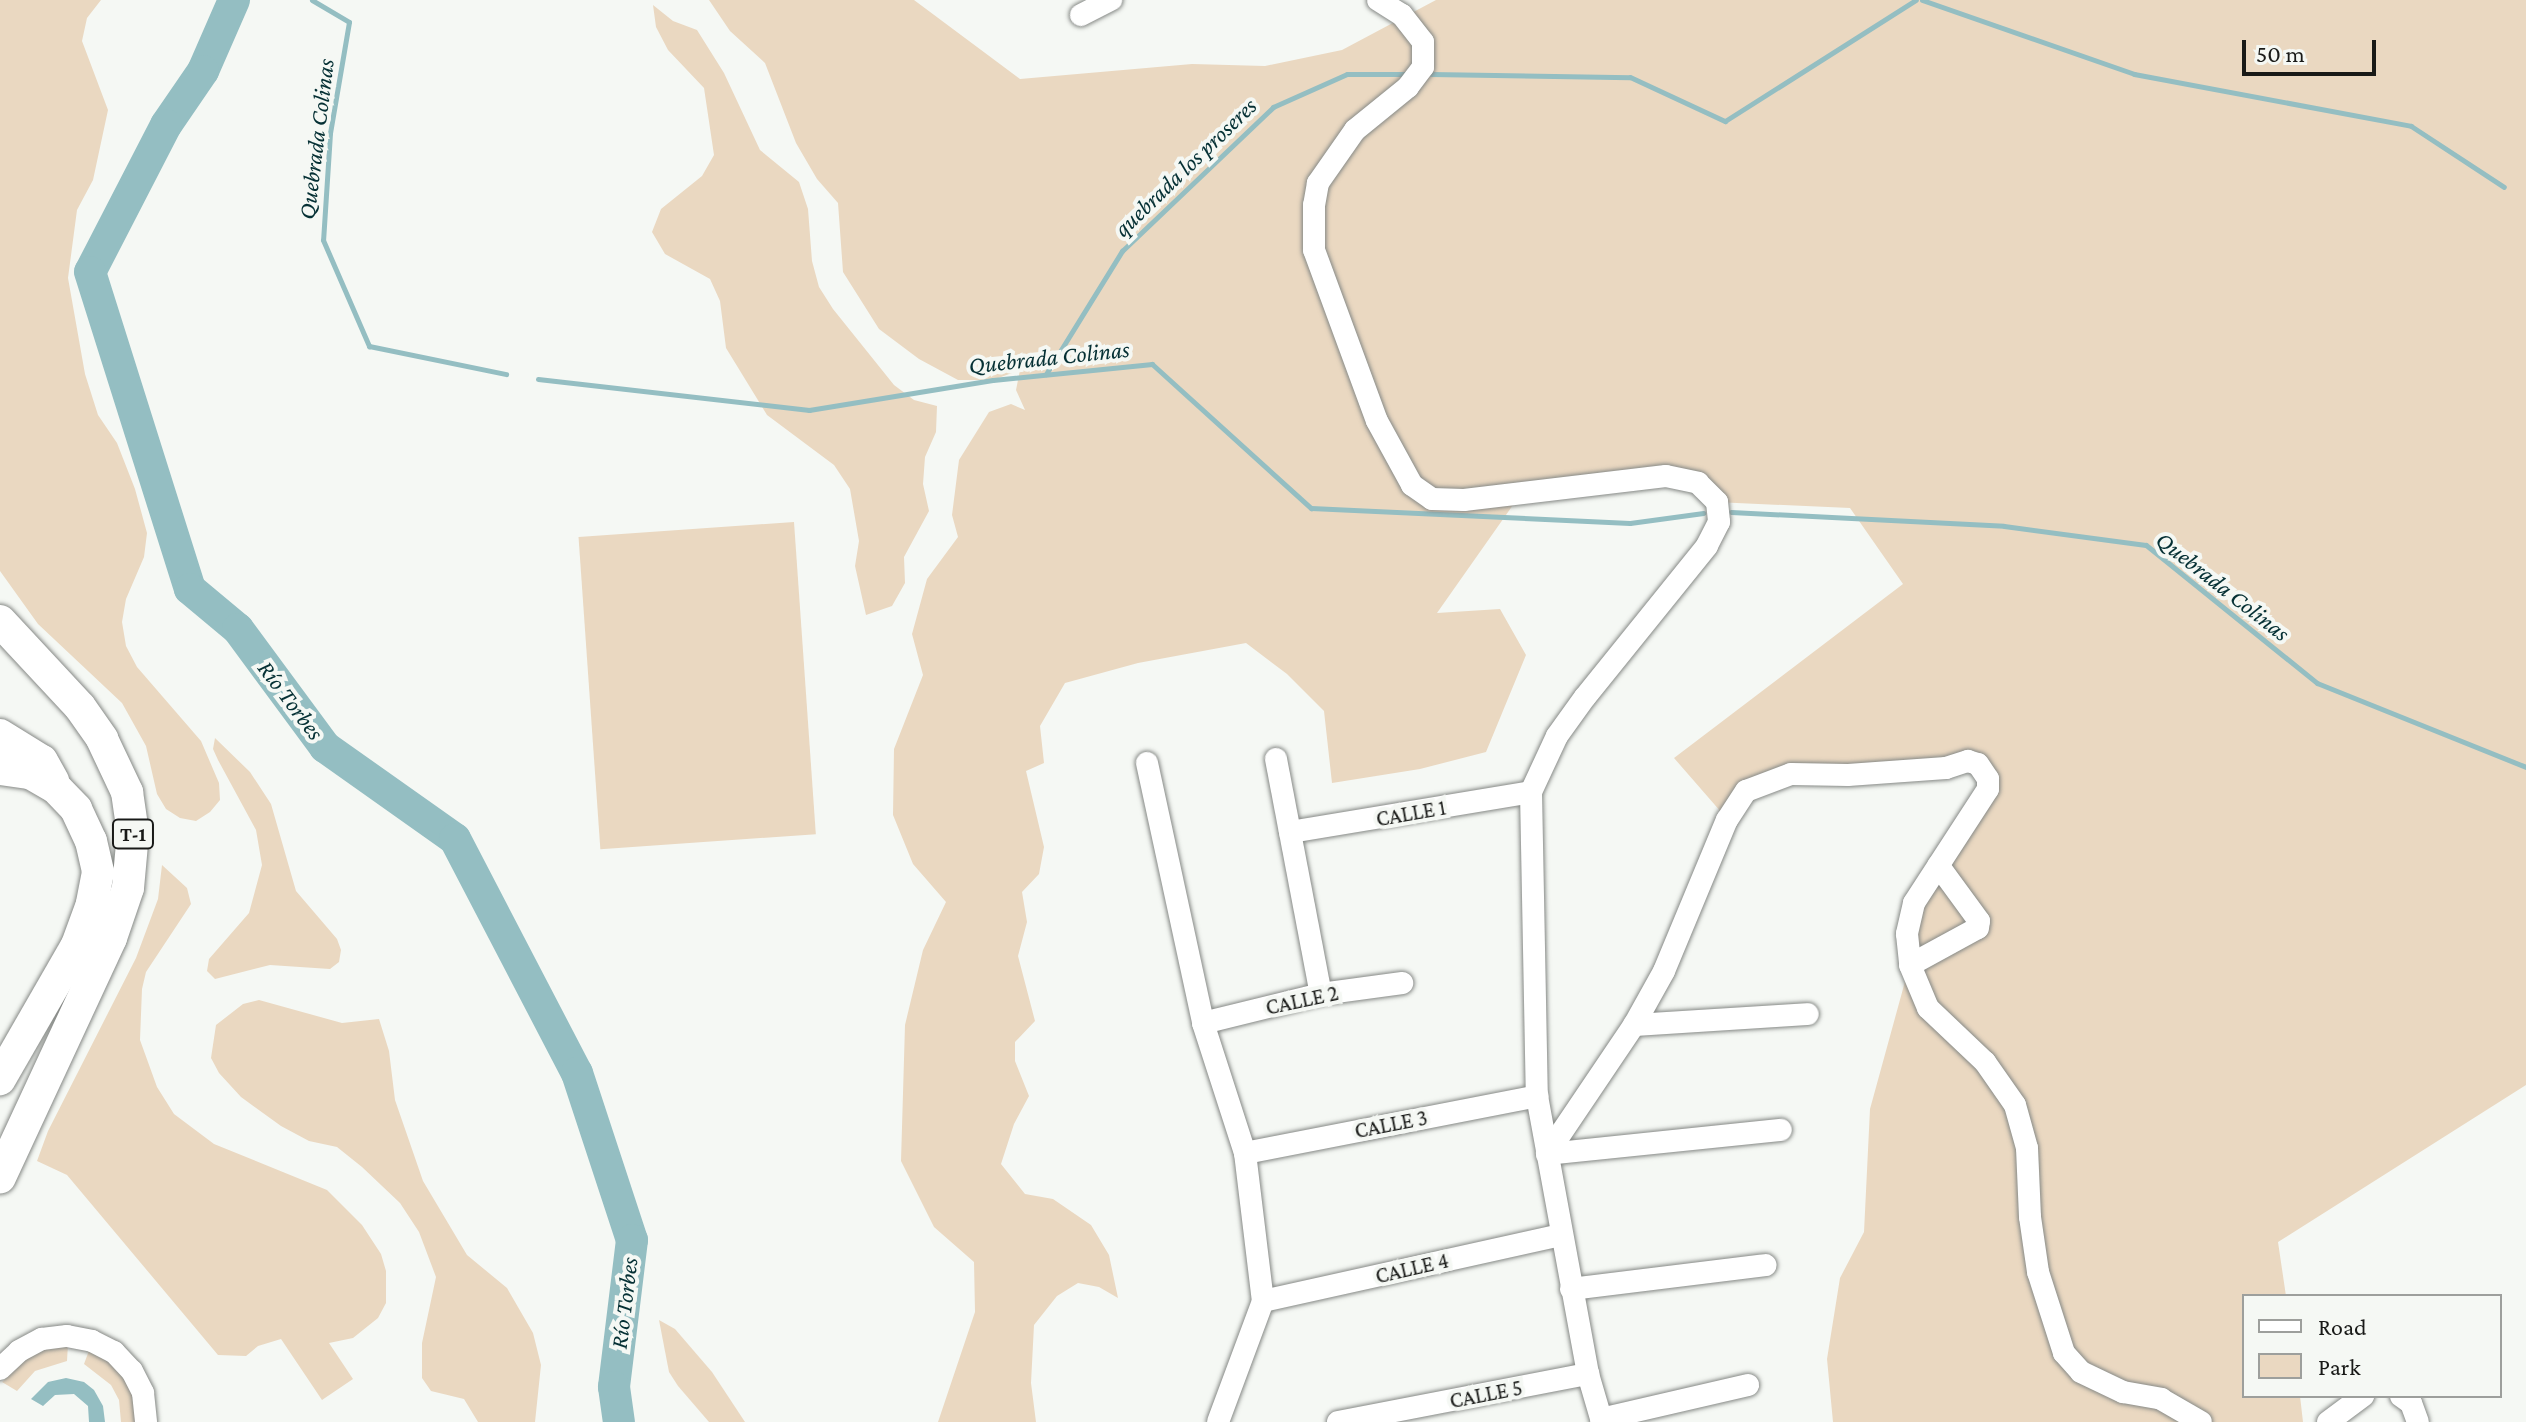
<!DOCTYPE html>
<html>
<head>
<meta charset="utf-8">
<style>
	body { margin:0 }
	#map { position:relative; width:2526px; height:1422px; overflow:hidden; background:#f5f8f4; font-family:"Crimson Pro",serif }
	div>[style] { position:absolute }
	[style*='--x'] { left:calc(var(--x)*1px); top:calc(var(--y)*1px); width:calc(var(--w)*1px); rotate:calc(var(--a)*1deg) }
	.green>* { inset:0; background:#ead8c1; transform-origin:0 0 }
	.water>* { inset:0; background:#94bec2 }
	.stream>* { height:5px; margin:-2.5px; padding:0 2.5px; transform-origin:2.5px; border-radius:2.5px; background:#94bec2 }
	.river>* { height:32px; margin:-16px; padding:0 16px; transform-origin:16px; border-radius:16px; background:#94bec2 }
	.roads { filter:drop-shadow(0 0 2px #868986) drop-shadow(0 0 2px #868986) }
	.minor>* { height:22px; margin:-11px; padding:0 11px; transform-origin:11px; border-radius:11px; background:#fff }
	.highway>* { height:32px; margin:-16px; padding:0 16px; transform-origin:16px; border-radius:16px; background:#fff }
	span { translate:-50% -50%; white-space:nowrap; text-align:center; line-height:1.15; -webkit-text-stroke:8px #f5f8f4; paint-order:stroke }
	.shield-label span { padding:2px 6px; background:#f5f8f4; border:2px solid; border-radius:6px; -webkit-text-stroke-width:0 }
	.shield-label { font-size:20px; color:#191a18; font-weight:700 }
	.street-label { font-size:22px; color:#191a18 }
	.water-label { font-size:24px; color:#053034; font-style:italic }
	.legend { position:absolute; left:2242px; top:1294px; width:260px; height:104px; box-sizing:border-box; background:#f5f8f4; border:2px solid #9d9f9c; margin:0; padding:10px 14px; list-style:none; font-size:24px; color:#191a18 }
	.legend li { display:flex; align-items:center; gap:16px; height:40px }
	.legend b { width:40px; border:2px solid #9d9f9c }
	.scale { position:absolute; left:2242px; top:40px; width:134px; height:36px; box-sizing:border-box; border:4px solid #191a18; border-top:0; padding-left:10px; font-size:24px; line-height:28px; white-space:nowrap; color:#191a18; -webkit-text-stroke:6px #f5f8f4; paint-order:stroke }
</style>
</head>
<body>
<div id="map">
	<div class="green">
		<div style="clip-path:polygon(0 0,101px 0,87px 18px,82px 41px,108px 110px,93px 180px,77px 210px,68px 278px,85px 374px,98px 415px,117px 443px,135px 489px,147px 533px,144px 557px,126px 599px,122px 622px,126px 646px,137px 667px,201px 741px,219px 783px,220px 800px,210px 812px,196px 821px,180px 818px,166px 809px,157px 794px,146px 746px,122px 703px,38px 624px,0 571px)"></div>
		<div style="clip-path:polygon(709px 0,914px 0,1020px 79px,1192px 64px,1265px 66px,1342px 50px,1436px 0,2526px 0,2526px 1085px,2278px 1242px,2286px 1296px,2244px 1296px,2244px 1396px,2300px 1396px,2303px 1422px,1833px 1422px,1827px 1359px,1840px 1278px,1864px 1232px,1870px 1109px,1909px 967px,1906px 935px,1984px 771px,1792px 782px,1748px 793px,1728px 820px,1674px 758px,1903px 584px,1850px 508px,1715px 502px,1697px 484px,1520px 495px,1437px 613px,1500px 609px,1526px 655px,1486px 752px,1420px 769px,1332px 783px,1324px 711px,1287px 674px,1246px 643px,1138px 663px,1065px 683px,1040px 726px,1044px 763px,1026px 771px,1044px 847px,1039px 874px,1022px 892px,1027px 922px,1018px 956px,1035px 1021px,1015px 1042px,1015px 1061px,1029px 1096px,1014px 1124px,1001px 1164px,1025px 1194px,1053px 1199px,1091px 1225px,1109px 1255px,1118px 1298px,1099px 1287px,1078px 1283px,1057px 1296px,1034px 1325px,1031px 1383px,1036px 1422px,938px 1422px,975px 1312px,974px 1262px,934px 1227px,901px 1161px,905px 1025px,923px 950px,946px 902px,913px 864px,893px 815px,894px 749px,923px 675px,912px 634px,927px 579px,958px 537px,952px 515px,959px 460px,989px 412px,1011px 404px,1025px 410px,1016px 390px,1020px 370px,993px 380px,958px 380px,919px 359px,879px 329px,843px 272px,838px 203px,817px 179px,796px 143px,765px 63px,730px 31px)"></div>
		<div style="clip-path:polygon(653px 5px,673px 21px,697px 30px,724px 73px,760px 150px,799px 182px,808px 209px,812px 261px,819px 287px,833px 309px,894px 385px,914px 400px,937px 406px,936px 432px,925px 457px,923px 484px,929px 511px,904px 557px,905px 583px,892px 606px,866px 615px,855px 566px,859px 541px,850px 489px,834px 465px,767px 415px,726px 348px,720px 301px,710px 279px,665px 254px,652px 232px,661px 209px,702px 176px,714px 155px,704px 88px,668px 50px,656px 27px)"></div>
		<div style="left:794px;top:522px;width:313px;height:216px;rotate:86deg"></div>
		<div style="clip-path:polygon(215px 738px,250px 772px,271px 804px,296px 891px,337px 939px,341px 950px,339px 962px,330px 969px,270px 965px,215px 979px,207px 971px,209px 959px,249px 913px,262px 865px,256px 830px,218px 760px,213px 749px)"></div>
		<div style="clip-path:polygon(162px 865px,187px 888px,191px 904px,146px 972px,142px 989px,140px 1040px,157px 1087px,174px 1114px,214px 1144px,327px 1190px,362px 1225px,381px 1254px,386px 1271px,386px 1303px,378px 1318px,353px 1338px,329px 1343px,353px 1379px,322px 1400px,281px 1339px,258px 1346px,246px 1356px,218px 1355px,67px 1175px,37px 1161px,48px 1131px,136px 958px,158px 899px)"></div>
		<div style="clip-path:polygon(259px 1000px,342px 1023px,379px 1019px,389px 1051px,395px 1100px,423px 1181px,467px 1255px,507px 1288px,533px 1333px,541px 1365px,535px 1422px,478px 1422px,464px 1399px,431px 1391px,422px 1378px,422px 1343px,436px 1277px,419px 1232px,400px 1203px,362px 1167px,337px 1147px,309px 1141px,281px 1126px,241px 1097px,219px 1073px,211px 1058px,216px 1025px,243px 1004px)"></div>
		<div style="clip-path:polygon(659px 1320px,675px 1329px,712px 1372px,745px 1422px,709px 1422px,678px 1386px,669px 1372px)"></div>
		<div style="clip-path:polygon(68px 1344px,67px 1361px,35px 1371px,17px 1391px,2px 1382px,34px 1351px)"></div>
		<div style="clip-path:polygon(90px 1348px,101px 1352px,132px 1385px,138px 1422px,121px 1422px,119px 1400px,111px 1385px,84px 1364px)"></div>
	</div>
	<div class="water">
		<div style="clip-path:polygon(66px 1378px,84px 1382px,94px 1390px,103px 1406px,105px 1422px,89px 1422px,88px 1406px,74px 1394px,55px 1395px,43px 1406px,31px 1399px,48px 1382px)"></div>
	</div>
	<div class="stream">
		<div style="--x:312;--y:0;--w:43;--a:30.7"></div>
		<div style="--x:349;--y:22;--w:113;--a:99.7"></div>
		<div style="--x:330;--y:133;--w:107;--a:93.7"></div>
		<div style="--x:323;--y:240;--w:116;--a:66.5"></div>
		<div style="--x:369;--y:346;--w:140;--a:11.6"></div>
		<div style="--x:1922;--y:0;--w:225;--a:19.2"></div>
		<div style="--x:2134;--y:74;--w:282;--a:10.6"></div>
		<div style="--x:2411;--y:126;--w:111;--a:33.3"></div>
		<div style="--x:1431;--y:74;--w:199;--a:0.9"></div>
		<div style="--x:1630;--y:77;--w:105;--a:24.9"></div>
		<div style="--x:1725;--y:121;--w:226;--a:-32.4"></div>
		<div style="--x:1046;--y:374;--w:145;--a:-58.3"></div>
		<div style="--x:1122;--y:251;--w:209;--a:-43.6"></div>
		<div style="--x:1273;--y:107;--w:81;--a:-24"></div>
		<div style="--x:1347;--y:74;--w:63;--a:0"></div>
		<div style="--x:538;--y:379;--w:273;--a:6.5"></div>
		<div style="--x:809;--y:410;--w:186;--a:-9.3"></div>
		<div style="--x:993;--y:380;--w:160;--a:-5.7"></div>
		<div style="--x:1152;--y:364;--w:215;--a:42.2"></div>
		<div style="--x:1311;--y:508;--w:319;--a:2.7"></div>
		<div style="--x:1630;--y:523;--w:74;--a:-7.8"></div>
		<div style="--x:1731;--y:512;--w:273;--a:2.9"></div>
		<div style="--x:2004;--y:526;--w:143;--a:7.6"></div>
		<div style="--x:2146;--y:545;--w:220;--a:38.9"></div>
		<div style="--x:2317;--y:683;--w:225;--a:21.9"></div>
	</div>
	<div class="river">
		<div style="--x:234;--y:0;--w:77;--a:113.6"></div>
		<div style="--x:203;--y:71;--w:65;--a:124.4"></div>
		<div style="--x:166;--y:125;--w:165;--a:117.3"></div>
		<div style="--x:90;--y:272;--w:332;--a:72.5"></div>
		<div style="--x:190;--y:589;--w:62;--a:39.8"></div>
		<div style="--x:238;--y:629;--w:147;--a:53.6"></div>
		<div style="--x:325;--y:747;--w:159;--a:35.3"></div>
		<div style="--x:455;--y:839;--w:264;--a:62.5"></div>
		<div style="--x:577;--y:1073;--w:176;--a:71.8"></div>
		<div style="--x:632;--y:1240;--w:148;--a:97"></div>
		<div style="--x:614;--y:1387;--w:35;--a:82"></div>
	</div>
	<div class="roads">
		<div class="minor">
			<div style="--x:1378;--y:0;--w:28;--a:32"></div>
			<div style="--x:1402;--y:15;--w:34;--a:52"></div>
			<div style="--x:1423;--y:42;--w:25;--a:90"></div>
			<div style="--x:1423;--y:67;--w:25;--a:127"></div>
			<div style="--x:1408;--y:87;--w:68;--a:140.9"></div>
			<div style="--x:1355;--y:130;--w:65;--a:124.9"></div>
			<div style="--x:1318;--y:183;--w:22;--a:100"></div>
			<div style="--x:1314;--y:205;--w:45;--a:90"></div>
			<div style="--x:1314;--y:250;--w:182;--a:69.8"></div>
			<div style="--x:1377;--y:421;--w:73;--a:61.3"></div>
			<div style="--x:1412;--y:485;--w:24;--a:35"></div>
			<div style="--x:1432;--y:499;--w:32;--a:2"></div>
			<div style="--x:1464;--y:500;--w:203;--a:-6.8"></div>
			<div style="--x:1666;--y:476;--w:33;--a:12"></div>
			<div style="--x:1698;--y:483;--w:27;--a:45"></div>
			<div style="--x:1717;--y:502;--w:20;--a:84"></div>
			<div style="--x:1719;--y:522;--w:27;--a:117"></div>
			<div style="--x:1707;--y:546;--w:194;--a:128.9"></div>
			<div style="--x:1585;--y:697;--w:48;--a:125.7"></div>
			<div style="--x:1557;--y:736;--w:62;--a:114.9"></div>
			<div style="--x:1531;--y:792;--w:304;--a:88.9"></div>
			<div style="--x:1537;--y:1096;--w:283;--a:79.6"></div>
			<div style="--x:1588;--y:1374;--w:50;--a:73.7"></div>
			<div style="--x:1081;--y:15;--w:34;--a:-27"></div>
			<div style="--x:1276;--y:759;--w:239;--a:79.2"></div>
			<div style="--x:1147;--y:763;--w:266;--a:77.8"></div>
			<div style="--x:1203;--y:1023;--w:137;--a:72.1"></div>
			<div style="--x:1245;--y:1153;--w:149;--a:83.1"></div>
			<div style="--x:1263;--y:1301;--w:129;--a:110.4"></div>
			<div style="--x:1290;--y:832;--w:244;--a:-9.4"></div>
			<div style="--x:1910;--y:965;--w:77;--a:-28.6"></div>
			<div style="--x:1978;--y:928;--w:7;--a:-82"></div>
			<div style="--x:1979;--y:921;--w:69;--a:-126.2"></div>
			<div style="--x:1203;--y:1023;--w:122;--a:-13.8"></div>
			<div style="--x:1321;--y:994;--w:82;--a:-7.7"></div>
			<div style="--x:1634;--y:1025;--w:174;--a:-3.6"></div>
			<div style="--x:1245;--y:1153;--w:298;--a:-11"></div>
			<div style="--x:1547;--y:1154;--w:156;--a:-56"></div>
			<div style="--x:1634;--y:1025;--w:62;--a:-60.9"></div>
			<div style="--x:1664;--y:971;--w:164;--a:-67.4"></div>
			<div style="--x:1727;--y:820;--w:35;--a:-57"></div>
			<div style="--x:1746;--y:791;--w:48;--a:-20.7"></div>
			<div style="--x:1791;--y:774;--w:57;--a:1"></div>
			<div style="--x:1848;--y:775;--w:98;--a:-4.1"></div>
			<div style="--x:1946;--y:768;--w:23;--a:-18"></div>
			<div style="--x:1968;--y:761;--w:10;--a:17"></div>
			<div style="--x:1978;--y:764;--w:18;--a:56"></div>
			<div style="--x:1988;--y:779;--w:10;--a:90"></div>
			<div style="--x:1988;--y:789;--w:136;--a:123"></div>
			<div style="--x:1914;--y:903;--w:32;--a:103"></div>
			<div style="--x:1907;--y:934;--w:31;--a:84"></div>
			<div style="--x:1910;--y:965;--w:47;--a:67.3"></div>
			<div style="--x:1928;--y:1008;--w:79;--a:43.5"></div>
			<div style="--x:1985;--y:1062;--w:52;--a:55.1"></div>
			<div style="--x:2015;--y:1105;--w:45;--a:74.4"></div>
			<div style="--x:2027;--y:1148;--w:69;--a:87.5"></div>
			<div style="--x:2030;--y:1217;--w:56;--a:81.7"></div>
			<div style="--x:2038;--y:1272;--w:85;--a:72.2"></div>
			<div style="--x:2064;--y:1353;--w:25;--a:48"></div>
			<div style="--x:2081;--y:1372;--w:47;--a:25.5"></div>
			<div style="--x:2123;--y:1392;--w:39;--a:10"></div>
			<div style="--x:2161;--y:1399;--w:46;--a:29.9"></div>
			<div style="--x:1547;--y:1154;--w:235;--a:-5.9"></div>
			<div style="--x:1571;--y:1289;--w:196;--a:-7"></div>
			<div style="--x:1263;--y:1301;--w:305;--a:-12.5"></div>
			<div style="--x:0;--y:1369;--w:26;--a:-43"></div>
			<div style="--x:19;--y:1351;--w:26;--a:-28"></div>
			<div style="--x:42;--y:1339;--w:25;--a:-7"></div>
			<div style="--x:67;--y:1336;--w:25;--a:11"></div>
			<div style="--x:92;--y:1341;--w:25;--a:27"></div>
			<div style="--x:114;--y:1352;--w:26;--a:47"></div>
			<div style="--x:132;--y:1371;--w:25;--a:63"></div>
			<div style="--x:143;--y:1393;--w:29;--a:84"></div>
			<div style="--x:2401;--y:1396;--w:12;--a:35"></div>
			<div style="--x:2411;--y:1403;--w:20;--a:70"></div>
			<div style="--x:1601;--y:1419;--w:151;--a:-13"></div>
			<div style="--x:1338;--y:1422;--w:255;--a:-10.9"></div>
			<div style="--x:2328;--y:1422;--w:44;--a:-36.6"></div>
		</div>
		<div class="highway">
			<div style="--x:0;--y:621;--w:117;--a:47.1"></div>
			<div style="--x:80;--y:707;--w:39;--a:55"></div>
			<div style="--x:102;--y:739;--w:59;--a:64.7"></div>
			<div style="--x:127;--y:792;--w:41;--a:81.7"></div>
			<div style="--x:133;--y:833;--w:55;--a:95.2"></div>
			<div style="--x:128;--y:888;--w:53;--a:108.8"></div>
			<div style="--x:111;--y:938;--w:264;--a:114.9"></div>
			<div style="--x:0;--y:735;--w:49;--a:31.8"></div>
			<div style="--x:42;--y:761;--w:23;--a:61"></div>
			<div style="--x:0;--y:769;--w:30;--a:8"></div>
			<div style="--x:30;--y:773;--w:30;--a:30"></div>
			<div style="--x:56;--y:788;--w:29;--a:46"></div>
			<div style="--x:76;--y:809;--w:35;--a:65"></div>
			<div style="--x:91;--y:841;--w:32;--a:77"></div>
			<div style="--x:98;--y:872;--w:33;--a:101"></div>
			<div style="--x:92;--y:904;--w:44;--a:110.1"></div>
			<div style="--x:77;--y:945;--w:155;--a:119.9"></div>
		</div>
	</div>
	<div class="shield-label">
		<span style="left:133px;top:834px">T-1</span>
	</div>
	<div class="street-label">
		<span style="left:1411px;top:813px;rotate:-10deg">CALLE 1</span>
		<span style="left:1302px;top:1000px;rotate:-12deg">CALLE 2</span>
		<span style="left:1391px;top:1124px;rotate:-11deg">CALLE 3</span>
		<span style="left:1412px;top:1268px;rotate:-13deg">CALLE 4</span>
		<span style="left:1486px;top:1394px;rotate:-11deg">CALLE 5</span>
	</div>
	<div class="water-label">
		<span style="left:316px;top:139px;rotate:-83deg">Quebrada Colinas</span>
		<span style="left:1185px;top:167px;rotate:-44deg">quebrada los proseres</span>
		<span style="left:1049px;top:357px;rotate:-6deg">Quebrada Colinas</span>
		<span style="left:2223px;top:586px;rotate:38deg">Quebrada Colinas</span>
		<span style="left:291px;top:700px;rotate:53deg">Río Torbes</span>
		<span style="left:624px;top:1303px;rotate:-83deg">Río Torbes</span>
	</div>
	<ul class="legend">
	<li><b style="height:10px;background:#fff"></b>Road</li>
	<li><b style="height:22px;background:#ead8c1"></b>Park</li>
	</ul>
	<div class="scale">50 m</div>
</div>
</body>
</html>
